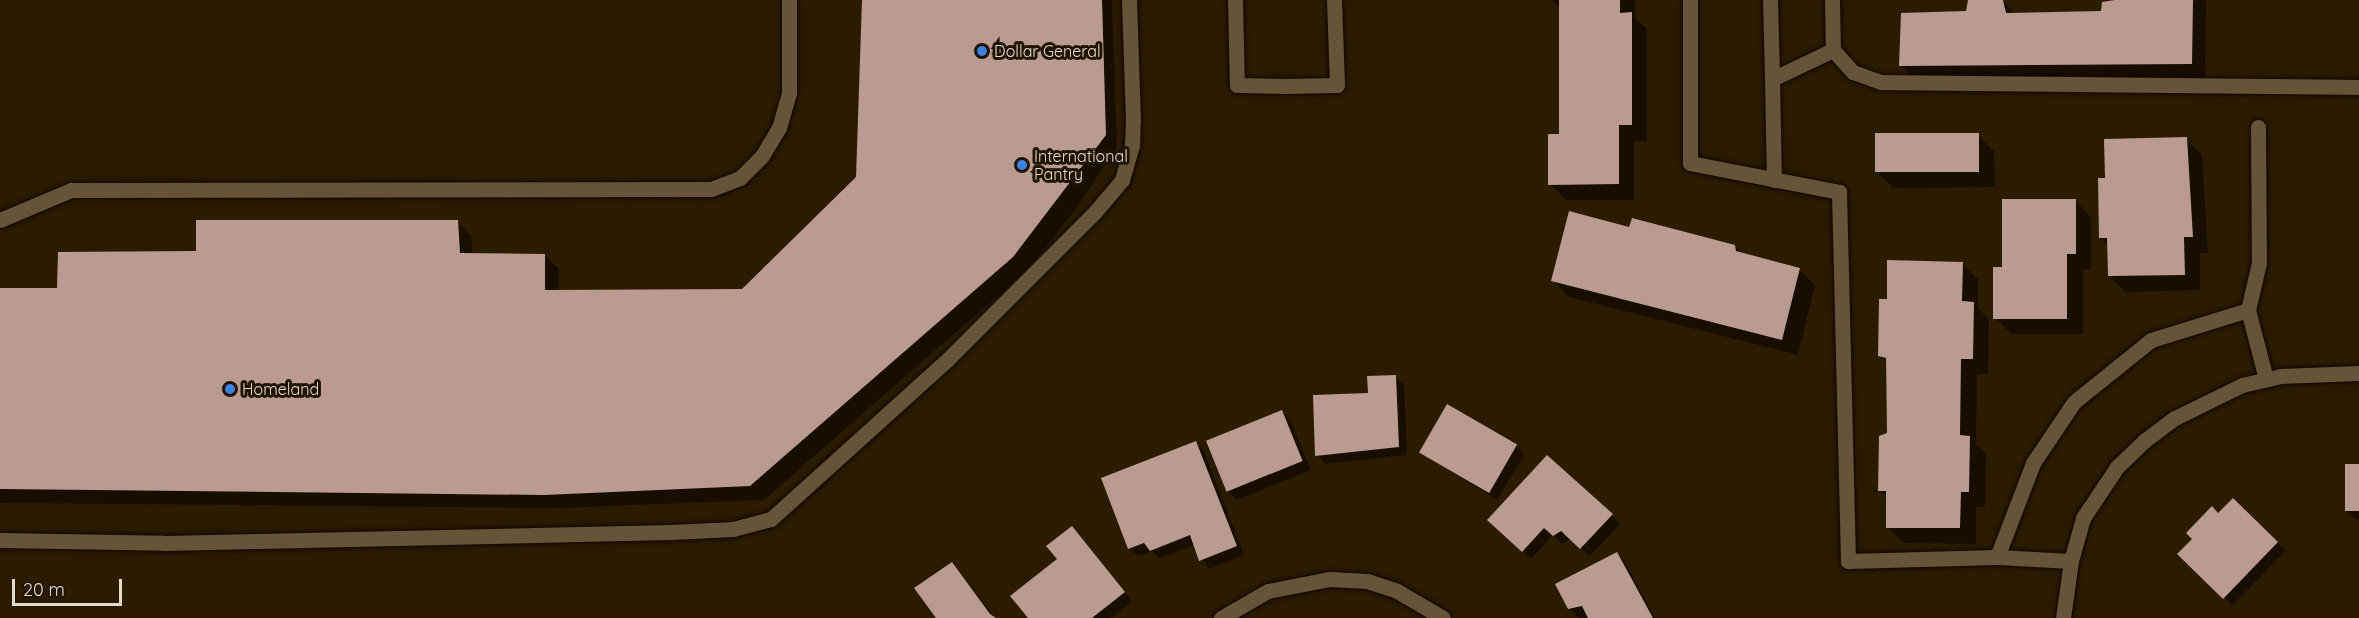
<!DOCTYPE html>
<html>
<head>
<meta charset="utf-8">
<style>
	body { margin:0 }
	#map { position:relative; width:2359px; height:618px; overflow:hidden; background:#2b1c00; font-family:Quicksand,sans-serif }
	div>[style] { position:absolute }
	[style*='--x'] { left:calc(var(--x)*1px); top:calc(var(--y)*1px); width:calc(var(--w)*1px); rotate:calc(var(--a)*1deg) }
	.shadow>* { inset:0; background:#0007; transform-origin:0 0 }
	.building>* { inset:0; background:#ba9b8f; transform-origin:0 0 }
	.roads { filter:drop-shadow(0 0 2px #110700) drop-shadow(0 0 2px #110700) }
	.lane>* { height:15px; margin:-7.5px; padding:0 7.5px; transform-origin:7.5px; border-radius:7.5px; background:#655437 }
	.street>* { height:15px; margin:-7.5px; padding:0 7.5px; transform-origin:7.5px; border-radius:7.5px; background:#655437 }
	.dots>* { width:16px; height:16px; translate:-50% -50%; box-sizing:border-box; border:3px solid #1f1401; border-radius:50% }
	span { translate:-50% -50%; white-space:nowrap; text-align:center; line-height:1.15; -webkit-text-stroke:6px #1f1401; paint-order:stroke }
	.poi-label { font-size:16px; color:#e5dbcb }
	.left { translate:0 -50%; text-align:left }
	.scale { position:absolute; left:12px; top:579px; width:110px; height:27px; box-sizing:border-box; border:3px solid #e5dbcb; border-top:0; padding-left:8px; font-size:18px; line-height:21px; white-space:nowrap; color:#e5dbcb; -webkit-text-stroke:4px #1f1401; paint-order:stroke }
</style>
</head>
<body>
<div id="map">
	<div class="shadow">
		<div style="clip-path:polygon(863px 0,1112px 0,1117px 147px,1076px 209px,1026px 271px,764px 500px,559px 508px,0 503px,0 290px,58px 290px,197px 252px,458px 222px,471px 236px,473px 255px,545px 255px,559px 269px,559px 292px,743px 290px,858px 178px)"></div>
		<div style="clip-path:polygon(1553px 0,1635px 0,1635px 18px,1647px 29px,1647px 141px,1634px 141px,1634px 200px,1566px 200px,1550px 184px,1561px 135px,1560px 8px)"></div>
		<div style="clip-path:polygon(2002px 0,2016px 14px,2102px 12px,2128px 0,2206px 0,2205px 77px,1915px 79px,1901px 65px,1968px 13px)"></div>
		<div style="clip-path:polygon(1978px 135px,1994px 151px,1995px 187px,1893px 188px,1877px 172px)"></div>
		<div style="clip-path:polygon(2186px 139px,2202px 155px,2208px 253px,2200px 253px,2200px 290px,2125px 292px,2109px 275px,2109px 246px,2100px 238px)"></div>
		<div style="clip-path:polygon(2075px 200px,2091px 217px,2091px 269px,2083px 269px,2083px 334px,2011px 334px,1995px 318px,2003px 269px)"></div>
		<div style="clip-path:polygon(1630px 229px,1734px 246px,1742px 254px,1799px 269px,1815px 285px,1798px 355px,1569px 297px,1553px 281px)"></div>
		<div style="clip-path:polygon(1962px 263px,1978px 279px,1978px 308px,1989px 319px,1988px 374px,1977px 374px,1976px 444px,1986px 453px,1985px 507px,1976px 507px,1976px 544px,1904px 543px,1887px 527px,1888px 498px,1880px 491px,1888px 434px,1888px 364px,1880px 356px,1888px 301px)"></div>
		<div style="clip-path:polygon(1396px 377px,1404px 385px,1407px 455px,1325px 464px,1317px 455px,1370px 395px)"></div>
		<div style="clip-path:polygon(1282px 412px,1290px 420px,1311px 470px,1237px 500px,1229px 492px,1208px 442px)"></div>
		<div style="clip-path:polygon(1196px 443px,1204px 451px,1244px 555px,1209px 569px,1195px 545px,1159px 558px,1152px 551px,1138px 556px,1129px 548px)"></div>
		<div style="clip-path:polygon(1516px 446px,1524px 455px,1497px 500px,1421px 452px)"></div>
		<div style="clip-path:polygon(2359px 466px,2359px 519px,2355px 519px,2346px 511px)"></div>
		<div style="left:2233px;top:500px;width:73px;height:76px;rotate:44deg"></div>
		<div style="clip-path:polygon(1612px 515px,1620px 524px,1590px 556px,1570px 539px,1562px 544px,1553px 535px,1531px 559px,1497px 529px)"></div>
		<div style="clip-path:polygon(1080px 536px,1132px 601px,1111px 618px,1030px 618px,1059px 559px)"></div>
		<div style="clip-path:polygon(1617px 554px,1625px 562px,1655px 618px,1578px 617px,1569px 608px)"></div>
		<div style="clip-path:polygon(952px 564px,960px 572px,995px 618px,937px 618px)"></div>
	</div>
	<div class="building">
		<div style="clip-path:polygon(862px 0,1102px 0,1106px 135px,1013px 257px,750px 486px,544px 495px,0 489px,0 288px,57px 288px,58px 252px,196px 251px,196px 220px,458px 220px,460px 253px,545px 254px,545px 290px,742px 289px,856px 177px)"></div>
		<div style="clip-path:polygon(1559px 0,1620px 0,1620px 13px,1632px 12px,1632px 125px,1619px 125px,1619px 184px,1548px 185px,1548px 134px,1559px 134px)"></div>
		<div style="clip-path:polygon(1968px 0,2003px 0,2006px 13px,2101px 11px,2102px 2px,2115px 0,2193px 0,2192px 64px,1899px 66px,1901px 13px,1966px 11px)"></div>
		<div style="left:1979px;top:133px;width:39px;height:104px;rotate:90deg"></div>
		<div style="clip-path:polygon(2187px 137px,2193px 237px,2184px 237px,2185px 275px,2108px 276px,2107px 238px,2099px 238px,2098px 178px,2105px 178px,2104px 139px)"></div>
		<div style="clip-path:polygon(2002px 199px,2076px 199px,2076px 254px,2067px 254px,2067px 319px,1993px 319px,1993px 267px,2002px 267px)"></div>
		<div style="clip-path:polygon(1569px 211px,1629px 227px,1632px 218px,1735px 245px,1736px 251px,1800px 268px,1782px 340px,1551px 281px)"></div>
		<div style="clip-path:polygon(1887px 260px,1963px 262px,1962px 301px,1974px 302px,1973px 359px,1961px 359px,1960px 435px,1970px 436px,1969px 492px,1961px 492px,1960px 528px,1886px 528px,1886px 491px,1878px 491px,1879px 436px,1887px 433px,1886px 358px,1878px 356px,1879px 299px,1887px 299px)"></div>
		<div style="clip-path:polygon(1396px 375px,1399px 447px,1315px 456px,1313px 395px,1368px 393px,1367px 376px)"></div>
		<div style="left:1447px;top:404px;width:81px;height:56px;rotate:30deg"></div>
		<div style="left:1282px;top:410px;width:55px;height:82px;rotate:68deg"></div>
		<div style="clip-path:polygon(1196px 441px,1237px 546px,1199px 561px,1190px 535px,1150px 551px,1144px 543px,1128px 549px,1101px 478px)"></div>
		<div style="clip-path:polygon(1547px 455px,1613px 514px,1580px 549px,1561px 531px,1553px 536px,1544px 528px,1522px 552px,1487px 520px)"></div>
		<div style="left:2345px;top:464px;width:14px;height:47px"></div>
		<div style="clip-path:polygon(2233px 498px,2278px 542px,2223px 599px,2177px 554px,2192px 539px,2186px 533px,2212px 506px,2218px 513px)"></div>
		<div style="clip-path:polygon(1072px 526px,1125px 592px,1092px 618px,1028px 618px,1010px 596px,1057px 559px,1046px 546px)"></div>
		<div style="clip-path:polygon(1617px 552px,1653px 618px,1588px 618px,1582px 606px,1568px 609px,1555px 584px)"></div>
		<div style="clip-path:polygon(952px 562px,990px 614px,996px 618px,936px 618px,914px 588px)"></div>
	</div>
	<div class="roads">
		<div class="lane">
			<div style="--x:1235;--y:0;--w:85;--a:88.7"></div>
			<div style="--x:1237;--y:85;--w:47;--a:1.2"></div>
			<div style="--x:1284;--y:86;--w:53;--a:-1.1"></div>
			<div style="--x:1337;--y:85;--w:85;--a:-92"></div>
			<div style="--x:1690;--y:0;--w:163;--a:90"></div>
			<div style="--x:1690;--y:163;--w:152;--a:11"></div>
			<div style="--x:1839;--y:192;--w:369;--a:88.6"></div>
			<div style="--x:1848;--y:561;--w:149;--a:-1.5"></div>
			<div style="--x:1997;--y:557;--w:74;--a:3.1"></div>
			<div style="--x:1770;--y:0;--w:79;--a:88.5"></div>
			<div style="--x:1772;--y:79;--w:68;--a:-25.4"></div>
			<div style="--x:1833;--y:50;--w:30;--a:48"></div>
			<div style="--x:1853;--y:72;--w:30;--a:20"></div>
			<div style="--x:1881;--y:82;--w:478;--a:0.6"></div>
			<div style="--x:1772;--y:79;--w:101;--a:88.9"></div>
			<div style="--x:2258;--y:127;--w:136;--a:89.6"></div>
			<div style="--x:2259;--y:263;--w:48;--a:103.2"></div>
			<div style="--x:2248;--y:310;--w:71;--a:75.4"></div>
			<div style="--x:0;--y:220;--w:77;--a:-22.9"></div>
			<div style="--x:71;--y:190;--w:640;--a:-0.09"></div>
			<div style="--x:711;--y:189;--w:31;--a:-21"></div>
			<div style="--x:740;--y:178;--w:31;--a:-45"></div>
			<div style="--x:762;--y:156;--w:33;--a:-59"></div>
			<div style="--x:779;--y:128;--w:36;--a:-74"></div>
			<div style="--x:789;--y:93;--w:93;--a:-90"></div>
			<div style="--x:0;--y:540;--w:164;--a:1"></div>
			<div style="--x:164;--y:543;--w:507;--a:-1.24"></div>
			<div style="--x:671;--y:532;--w:62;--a:-2.8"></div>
			<div style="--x:733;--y:529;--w:39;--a:-15"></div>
			<div style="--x:771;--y:519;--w:236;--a:-42.1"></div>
			<div style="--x:946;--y:361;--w:211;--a:-45"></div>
			<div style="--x:1095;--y:212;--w:42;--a:-49.8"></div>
			<div style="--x:1122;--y:180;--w:35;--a:-74"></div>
			<div style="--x:1132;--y:146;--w:25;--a:-88"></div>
			<div style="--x:1133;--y:121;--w:121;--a:-91.9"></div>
			<div style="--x:1997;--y:557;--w:101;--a:-69"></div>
			<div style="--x:2033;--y:463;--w:73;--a:-56.1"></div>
			<div style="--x:2074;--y:402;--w:99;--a:-38.8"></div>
			<div style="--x:2151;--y:340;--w:102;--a:-17.2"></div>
		</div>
		<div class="street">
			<div style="--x:1832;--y:0;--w:50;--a:88.9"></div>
			<div style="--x:1221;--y:618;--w:54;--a:-29.9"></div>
			<div style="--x:1268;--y:591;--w:63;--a:-11"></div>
			<div style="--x:1330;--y:579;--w:37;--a:3"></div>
			<div style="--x:1367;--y:581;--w:32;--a:18"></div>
			<div style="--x:1397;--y:591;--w:53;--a:30.4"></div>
			<div style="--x:2063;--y:618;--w:58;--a:-82"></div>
			<div style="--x:2071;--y:561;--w:45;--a:-74.4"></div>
			<div style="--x:2083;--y:518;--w:61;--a:-56.3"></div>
			<div style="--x:2117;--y:467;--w:37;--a:-44"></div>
			<div style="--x:2144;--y:441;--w:39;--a:-37"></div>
			<div style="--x:2175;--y:418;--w:75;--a:-26.2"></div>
			<div style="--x:2242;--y:385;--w:39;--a:-13"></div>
			<div style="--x:2280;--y:376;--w:79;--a:-2.2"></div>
		</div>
	</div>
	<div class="dots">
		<div style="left:982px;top:51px;background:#3f7fe0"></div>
		<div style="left:1022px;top:165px;background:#3f7fe0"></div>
		<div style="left:230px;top:389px;background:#3f7fe0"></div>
	</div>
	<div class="poi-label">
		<span class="left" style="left:994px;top:51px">Dollar General</span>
		<span class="left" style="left:1034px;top:165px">International<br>Pantry</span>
		<span class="left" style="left:242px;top:389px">Homeland</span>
	</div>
	<div class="scale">20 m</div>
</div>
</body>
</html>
